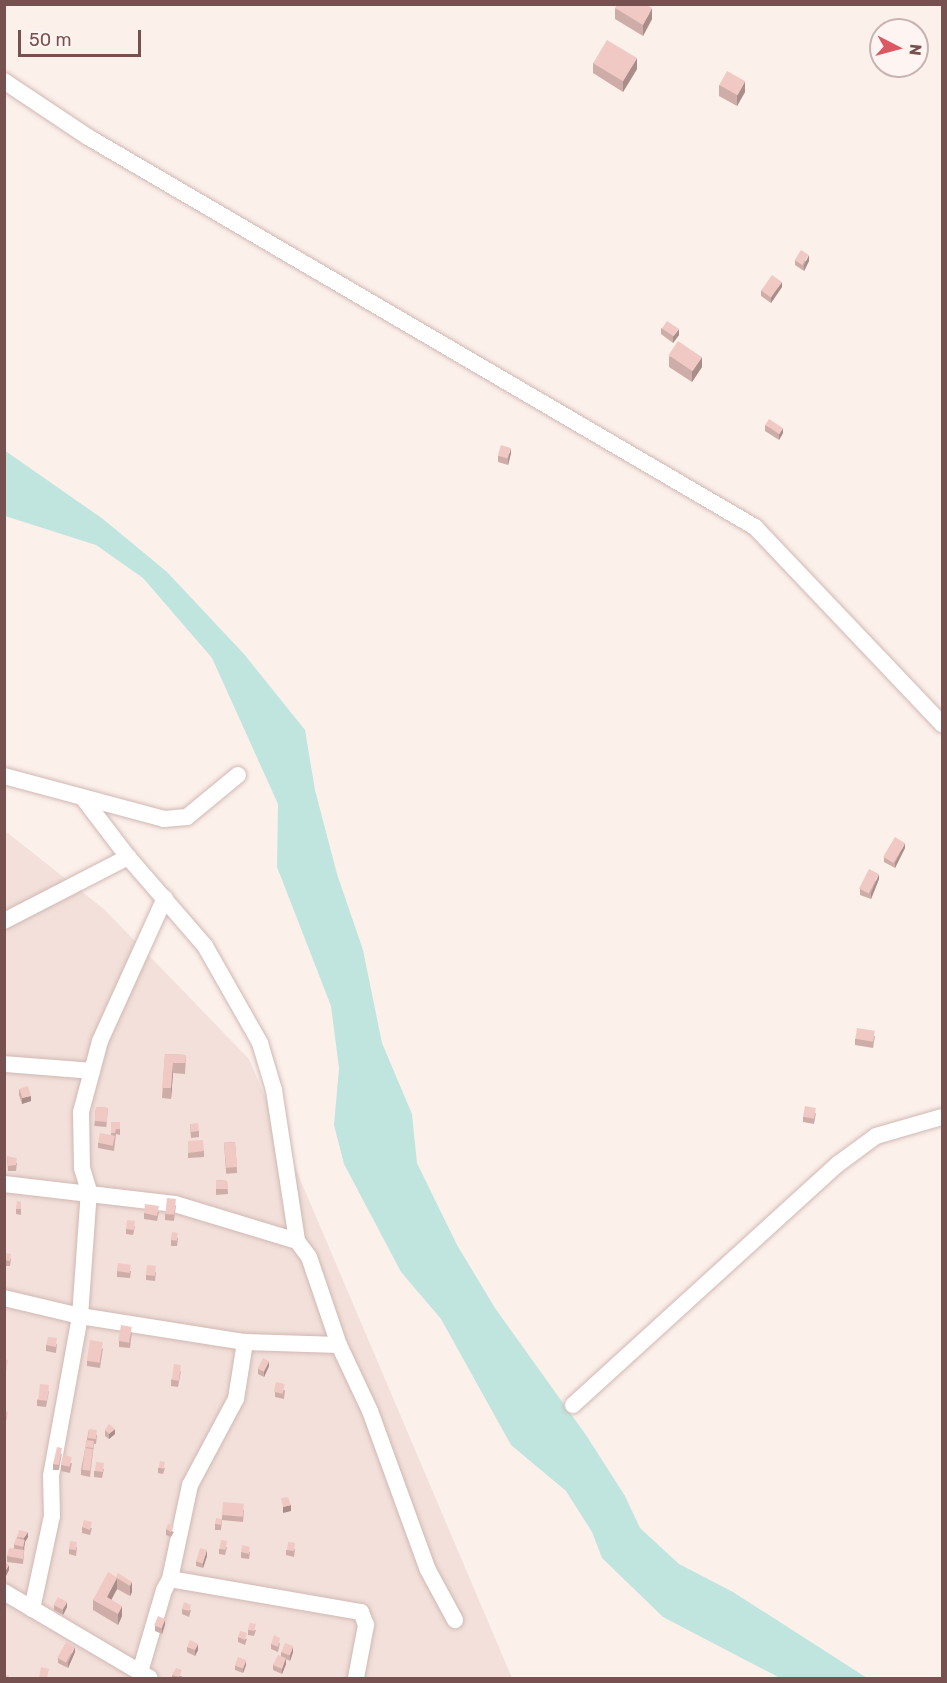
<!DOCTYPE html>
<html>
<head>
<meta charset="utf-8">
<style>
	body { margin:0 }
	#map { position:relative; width:947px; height:1683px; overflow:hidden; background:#fcf0eb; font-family:Rubik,sans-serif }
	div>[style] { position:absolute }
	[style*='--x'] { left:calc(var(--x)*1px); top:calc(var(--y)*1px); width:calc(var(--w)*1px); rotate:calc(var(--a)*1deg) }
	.residential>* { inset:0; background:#f3e0da }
	.water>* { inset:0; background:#c0e5df }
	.roads { filter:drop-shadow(0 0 2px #d0b8b3) drop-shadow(0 0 2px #d0b8b3) }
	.minor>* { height:16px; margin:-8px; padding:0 8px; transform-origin:8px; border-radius:8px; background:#fff }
	.wall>* { inset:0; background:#ceada9; transform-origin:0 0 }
	.shaded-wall>* { inset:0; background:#a88d89 }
	.building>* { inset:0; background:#f0c9c4; transform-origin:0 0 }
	span { translate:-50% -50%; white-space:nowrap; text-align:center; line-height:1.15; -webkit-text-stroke:4.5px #fef5f2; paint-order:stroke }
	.frame { position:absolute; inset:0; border:6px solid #76514f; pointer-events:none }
	.north { position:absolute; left:869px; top:18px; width:60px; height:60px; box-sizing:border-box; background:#fef5f2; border:2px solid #c8b3b1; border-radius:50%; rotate:96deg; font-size:16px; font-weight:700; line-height:24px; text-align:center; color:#76514f }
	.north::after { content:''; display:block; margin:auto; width:21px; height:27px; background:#dd5862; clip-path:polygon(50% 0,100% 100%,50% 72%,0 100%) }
	.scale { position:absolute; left:18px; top:30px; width:123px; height:27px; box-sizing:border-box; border:3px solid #76514f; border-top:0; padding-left:8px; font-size:18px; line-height:21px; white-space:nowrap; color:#76514f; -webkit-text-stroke:4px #fef5f2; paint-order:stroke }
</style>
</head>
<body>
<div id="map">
	<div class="residential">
		<div style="clip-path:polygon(4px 830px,105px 910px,249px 1059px,512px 1678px,5px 1678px)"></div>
	</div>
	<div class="water">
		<div style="clip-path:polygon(4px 450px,103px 519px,167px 572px,244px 654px,305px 730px,315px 790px,337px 874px,363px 950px,382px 1043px,412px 1114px,417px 1163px,457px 1245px,495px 1308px,586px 1435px,625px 1496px,640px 1528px,679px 1564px,733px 1592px,867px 1678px,780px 1678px,663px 1617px,602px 1558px,592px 1532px,566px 1491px,511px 1445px,441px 1319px,401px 1272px,344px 1164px,334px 1125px,339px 1068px,331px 1006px,277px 867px,278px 804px,212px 658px,143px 578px,96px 545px,5px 516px)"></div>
	</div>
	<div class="roads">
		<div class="minor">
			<div style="--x:4;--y:81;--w:101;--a:33.7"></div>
			<div style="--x:88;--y:137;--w:773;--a:30.32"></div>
			<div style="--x:755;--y:527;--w:272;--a:46.5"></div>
			<div style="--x:4;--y:776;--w:166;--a:15"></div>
			<div style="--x:164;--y:819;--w:23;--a:-5"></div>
			<div style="--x:187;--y:817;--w:66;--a:-39.5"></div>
			<div style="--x:83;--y:798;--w:74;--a:52.7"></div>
			<div style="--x:128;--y:857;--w:118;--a:49.1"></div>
			<div style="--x:205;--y:946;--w:112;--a:60.4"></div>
			<div style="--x:260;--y:1043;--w:49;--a:73.4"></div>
			<div style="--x:274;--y:1090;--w:153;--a:81.3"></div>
			<div style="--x:297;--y:1241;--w:20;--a:53"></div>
			<div style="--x:309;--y:1257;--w:93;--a:71.2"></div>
			<div style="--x:339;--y:1345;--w:73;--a:64.8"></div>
			<div style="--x:370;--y:1411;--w:169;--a:70"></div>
			<div style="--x:428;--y:1570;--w:57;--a:61.6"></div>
			<div style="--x:4;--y:921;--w:140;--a:-27.3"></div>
			<div style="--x:4;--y:1064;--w:88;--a:4.5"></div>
			<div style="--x:4;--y:1184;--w:172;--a:6.7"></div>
			<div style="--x:175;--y:1204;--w:127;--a:16.9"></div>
			<div style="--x:4;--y:1298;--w:78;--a:13.3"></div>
			<div style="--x:80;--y:1316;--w:167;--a:9"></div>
			<div style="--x:245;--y:1342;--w:94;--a:1.8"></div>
			<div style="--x:573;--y:1405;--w:358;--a:-42.3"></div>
			<div style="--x:838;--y:1164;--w:47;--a:-36.4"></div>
			<div style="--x:876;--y:1136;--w:69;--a:-16.1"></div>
			<div style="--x:170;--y:1579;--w:194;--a:9.8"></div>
			<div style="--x:361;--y:1612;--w:14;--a:69"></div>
			<div style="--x:366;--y:1625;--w:54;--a:100.7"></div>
			<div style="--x:4;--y:1592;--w:169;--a:30.5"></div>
			<div style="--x:32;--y:1609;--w:95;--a:-77.9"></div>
			<div style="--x:52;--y:1516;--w:40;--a:-91.4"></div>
			<div style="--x:51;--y:1476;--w:163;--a:-79.7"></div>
			<div style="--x:80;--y:1316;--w:125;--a:-85.9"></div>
			<div style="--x:89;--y:1191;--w:24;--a:-107"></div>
			<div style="--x:82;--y:1168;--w:56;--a:-91"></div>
			<div style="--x:81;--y:1112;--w:73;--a:-75"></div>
			<div style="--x:100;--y:1041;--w:157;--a:-65.6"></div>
			<div style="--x:140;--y:1672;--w:85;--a:-73.7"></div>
			<div style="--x:164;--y:1590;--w:13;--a:-61"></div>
			<div style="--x:170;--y:1579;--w:96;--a:-78"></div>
			<div style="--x:190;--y:1485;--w:98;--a:-61.9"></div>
			<div style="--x:236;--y:1399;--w:58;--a:-81"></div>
		</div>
	</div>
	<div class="wall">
		<div style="clip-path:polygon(615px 8px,652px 19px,643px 36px,615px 19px)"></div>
		<div style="clip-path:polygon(593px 63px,637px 69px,623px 92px,593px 73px)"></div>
		<div style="clip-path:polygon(719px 85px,745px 92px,737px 106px,719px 96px)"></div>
		<div style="clip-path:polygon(795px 260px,809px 261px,804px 271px,795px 265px)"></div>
		<div style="clip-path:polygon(782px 287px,771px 303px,761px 296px,761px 290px)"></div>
		<div style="clip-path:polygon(661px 328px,679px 335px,673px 343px,661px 334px)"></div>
		<div style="clip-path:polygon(669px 356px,702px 367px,692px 382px,669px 367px)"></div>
		<div style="clip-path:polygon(765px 425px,783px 433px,779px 440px,765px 431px)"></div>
		<div style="clip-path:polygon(511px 453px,508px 465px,498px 462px,498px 456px)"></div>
		<div style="clip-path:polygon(905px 848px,895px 868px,884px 862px,884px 857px)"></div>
		<div style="clip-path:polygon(879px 879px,871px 899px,860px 895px,860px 889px)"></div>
		<div style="clip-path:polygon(875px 1036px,873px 1048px,855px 1045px,855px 1039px)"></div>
		<div style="clip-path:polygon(165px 1054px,186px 1055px,185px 1074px,173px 1073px,171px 1099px,162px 1098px)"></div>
		<div style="clip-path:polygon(19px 1089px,31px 1101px,22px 1104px,19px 1095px)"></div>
		<div style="left:96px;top:1107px;width:12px;height:19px;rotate:5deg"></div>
		<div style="clip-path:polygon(816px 1113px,814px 1124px,803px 1122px,803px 1117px)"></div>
		<div style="clip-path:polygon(111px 1122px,120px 1122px,120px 1135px,116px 1134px,114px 1151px,98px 1148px,98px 1143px,111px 1135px)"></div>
		<div style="clip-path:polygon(190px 1124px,199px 1131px,199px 1137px,191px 1138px)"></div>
		<div style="clip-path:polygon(188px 1141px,204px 1151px,204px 1157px,188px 1158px)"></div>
		<div style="left:235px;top:1142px;width:31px;height:11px;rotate:86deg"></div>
		<div style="clip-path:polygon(7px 1156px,17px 1163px,16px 1171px,8px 1171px)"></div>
		<div style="clip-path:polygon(216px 1180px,227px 1181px,228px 1194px,216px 1195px)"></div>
		<div style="clip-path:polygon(176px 1205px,174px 1221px,165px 1220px,165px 1214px)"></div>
		<div style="clip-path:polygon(21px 1207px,21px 1215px,16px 1214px,16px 1209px)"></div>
		<div style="clip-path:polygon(159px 1212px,157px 1221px,144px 1219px,144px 1213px)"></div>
		<div style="clip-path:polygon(135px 1226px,133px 1235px,126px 1234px,126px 1229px)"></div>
		<div style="clip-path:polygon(178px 1238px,177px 1246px,171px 1246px,171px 1240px)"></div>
		<div style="clip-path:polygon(4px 1253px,11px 1259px,10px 1266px,4px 1266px)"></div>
		<div style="clip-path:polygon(117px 1271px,131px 1271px,130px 1278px,117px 1277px)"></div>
		<div style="clip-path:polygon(156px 1272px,155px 1281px,146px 1280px,146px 1275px)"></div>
		<div style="clip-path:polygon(132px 1332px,130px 1348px,119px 1347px,119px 1341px)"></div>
		<div style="clip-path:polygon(57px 1344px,56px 1353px,46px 1351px,46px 1345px)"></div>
		<div style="clip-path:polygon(103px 1348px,100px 1368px,87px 1366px,87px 1361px)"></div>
		<div style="clip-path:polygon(269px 1366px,264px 1377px,258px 1374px,258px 1369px)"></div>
		<div style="clip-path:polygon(181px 1371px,178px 1387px,171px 1386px,171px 1380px)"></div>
		<div style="clip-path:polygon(285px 1390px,284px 1399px,275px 1397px,275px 1392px)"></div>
		<div style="clip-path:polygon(49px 1391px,46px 1407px,37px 1406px,37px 1400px)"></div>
		<div style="clip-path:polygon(89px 1429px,97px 1435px,96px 1444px,94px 1444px,90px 1477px,81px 1475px,81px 1470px)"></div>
		<div style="clip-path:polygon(105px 1430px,115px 1434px,109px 1439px,105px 1436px)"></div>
		<div style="clip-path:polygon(62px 1453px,59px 1470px,53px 1470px,53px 1464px)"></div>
		<div style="clip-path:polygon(72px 1463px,70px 1473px,61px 1471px,61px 1465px)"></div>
		<div style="clip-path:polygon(158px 1468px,165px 1468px,163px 1474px,158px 1473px)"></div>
		<div style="clip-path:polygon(104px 1469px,102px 1478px,94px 1477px,94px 1471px)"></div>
		<div style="clip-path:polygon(244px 1510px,243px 1522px,222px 1520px,221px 1530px,215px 1530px,215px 1524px,222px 1519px,222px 1515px)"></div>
		<div style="clip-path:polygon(82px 1527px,92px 1528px,90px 1535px,82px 1533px)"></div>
		<div style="clip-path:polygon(166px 1529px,174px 1532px,171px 1537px,166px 1535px)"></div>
		<div style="clip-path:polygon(17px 1537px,28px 1537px,25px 1542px,23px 1564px,7px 1562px,7px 1556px,14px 1548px,14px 1545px)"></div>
		<div style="clip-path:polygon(77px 1547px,76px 1556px,69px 1554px,69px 1549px)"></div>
		<div style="clip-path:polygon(227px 1547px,225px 1555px,219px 1554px,219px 1549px)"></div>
		<div style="clip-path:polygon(295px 1549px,294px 1557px,286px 1555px,286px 1550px)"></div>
		<div style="clip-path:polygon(241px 1552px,250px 1552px,249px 1559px,241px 1558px)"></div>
		<div style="clip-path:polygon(207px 1556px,203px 1568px,196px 1566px,196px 1561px)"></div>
		<div style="clip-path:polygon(116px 1577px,132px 1582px,132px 1592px,130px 1596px,117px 1589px,111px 1599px,122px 1616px,118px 1625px,93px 1610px,93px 1600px)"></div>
		<div style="clip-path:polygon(54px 1605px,67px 1607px,63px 1615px,54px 1610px)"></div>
		<div style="clip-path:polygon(182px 1609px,191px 1610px,189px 1617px,182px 1614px)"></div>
		<div style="clip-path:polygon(165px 1624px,162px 1634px,155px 1631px,155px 1626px)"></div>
		<div style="clip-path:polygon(248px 1630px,256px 1630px,254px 1636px,248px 1635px)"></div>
		<div style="clip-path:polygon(238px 1637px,247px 1639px,245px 1645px,238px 1642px)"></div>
		<div style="clip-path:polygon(280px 1643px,278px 1652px,271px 1649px,271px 1644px)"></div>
		<div style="clip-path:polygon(187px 1647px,198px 1650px,195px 1656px,187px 1652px)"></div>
		<div style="clip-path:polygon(75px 1652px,68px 1668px,58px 1663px,58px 1658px)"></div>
		<div style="clip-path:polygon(281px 1652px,293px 1652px,290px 1661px,286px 1659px,286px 1664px,282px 1674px,273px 1670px,273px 1665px,281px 1656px)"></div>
		<div style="clip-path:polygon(235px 1665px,246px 1665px,243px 1673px,235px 1670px)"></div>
		<div style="clip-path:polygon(172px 1675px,182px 1676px,181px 1678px,172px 1678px)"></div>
	</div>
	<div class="shaded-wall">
		<div style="clip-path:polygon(652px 8px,652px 19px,643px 36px,643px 25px)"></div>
		<div style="clip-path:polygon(637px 58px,637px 69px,623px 92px,623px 81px)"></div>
		<div style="clip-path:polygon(745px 81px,745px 92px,737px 106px,737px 95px)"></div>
		<div style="clip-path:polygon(809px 255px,809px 261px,804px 271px,804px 265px)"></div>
		<div style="clip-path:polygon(782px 282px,782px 287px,771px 303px,771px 297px)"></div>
		<div style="clip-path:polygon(679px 329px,679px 335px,673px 343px,673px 337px)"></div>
		<div style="clip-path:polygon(702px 357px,702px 367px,692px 382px,692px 371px)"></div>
		<div style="clip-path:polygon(783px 428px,783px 433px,779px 440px,779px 434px)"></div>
		<div style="clip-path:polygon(511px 448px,511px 453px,508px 465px,508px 459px)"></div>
		<div style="clip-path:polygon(905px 843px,905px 848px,895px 868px,895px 863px)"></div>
		<div style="clip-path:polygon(879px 874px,879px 879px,871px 899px,871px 893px)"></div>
		<div style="clip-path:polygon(173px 1063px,173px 1073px,171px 1099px,171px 1088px)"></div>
		<div style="clip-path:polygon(31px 1096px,31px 1101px,22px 1104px,22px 1098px)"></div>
		<div style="clip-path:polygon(269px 1361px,269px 1366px,264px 1377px,264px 1372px)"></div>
		<div style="clip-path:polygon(115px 1429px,115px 1434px,109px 1439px,109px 1434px)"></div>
		<div style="clip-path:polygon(291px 1505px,291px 1511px,283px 1513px,283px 1507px)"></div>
		<div style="clip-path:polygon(28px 1532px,28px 1537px,25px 1542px,23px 1553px,24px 1538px)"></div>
		<div style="clip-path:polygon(207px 1550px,207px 1556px,203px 1568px,203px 1563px)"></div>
		<div style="clip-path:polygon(9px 1565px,9px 1570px,6px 1576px,6px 1570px)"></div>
		<div style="clip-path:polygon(117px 1578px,117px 1589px,107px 1608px,107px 1597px)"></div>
		<div style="clip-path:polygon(132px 1582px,132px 1592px,130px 1596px,130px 1586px)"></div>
		<div style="clip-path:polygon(67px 1602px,67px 1607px,63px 1615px,63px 1610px)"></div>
		<div style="clip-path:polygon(122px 1606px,122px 1616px,118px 1625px,118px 1614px)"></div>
		<div style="clip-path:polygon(165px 1619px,165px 1624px,162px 1634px,162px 1628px)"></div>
		<div style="clip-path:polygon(198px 1644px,198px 1650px,195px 1656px,195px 1650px)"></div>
		<div style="clip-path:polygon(293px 1646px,293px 1652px,290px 1661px,290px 1655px)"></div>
		<div style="clip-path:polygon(75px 1647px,75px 1652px,68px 1668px,68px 1663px)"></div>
		<div style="clip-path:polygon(286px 1658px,286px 1664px,282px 1674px,282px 1669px)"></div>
		<div style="clip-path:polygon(246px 1660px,246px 1665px,243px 1673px,243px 1668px)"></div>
	</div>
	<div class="building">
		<div style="clip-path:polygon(617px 4px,645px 4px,652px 8px,643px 25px,615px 8px)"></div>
		<div style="left:607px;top:40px;width:35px;height:27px;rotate:31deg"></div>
		<div style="left:727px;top:71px;width:21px;height:16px;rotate:29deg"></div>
		<div style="left:801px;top:250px;width:9px;height:12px;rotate:32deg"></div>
		<div style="left:772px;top:275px;width:12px;height:19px;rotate:35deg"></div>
		<div style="left:667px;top:321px;width:14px;height:9px;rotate:34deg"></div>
		<div style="left:678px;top:341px;width:29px;height:17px;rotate:34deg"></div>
		<div style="left:769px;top:419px;width:17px;height:7px;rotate:33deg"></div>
		<div style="left:501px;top:445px;width:10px;height:11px;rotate:17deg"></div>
		<div style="left:895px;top:837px;width:12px;height:23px;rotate:31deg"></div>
		<div style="left:869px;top:869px;width:11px;height:22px;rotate:27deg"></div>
		<div style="left:857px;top:1028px;width:18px;height:11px;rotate:9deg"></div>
		<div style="clip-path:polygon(165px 1054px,186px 1055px,185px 1063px,173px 1063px,171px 1088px,162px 1088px)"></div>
		<div style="left:28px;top:1086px;width:10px;height:9px;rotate:73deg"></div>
		<div style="left:805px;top:1106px;width:11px;height:11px;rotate:10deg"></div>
		<div style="left:96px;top:1107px;width:12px;height:14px;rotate:5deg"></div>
		<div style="clip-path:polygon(111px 1122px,120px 1122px,120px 1129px,116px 1129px,115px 1133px,111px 1133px)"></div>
		<div style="left:198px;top:1123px;width:8px;height:8px;rotate:83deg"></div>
		<div style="left:100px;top:1133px;width:15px;height:10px;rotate:11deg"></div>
		<div style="clip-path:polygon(203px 1140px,204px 1151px,188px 1153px,188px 1141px)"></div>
		<div style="left:235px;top:1142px;width:25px;height:11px;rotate:85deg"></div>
		<div style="clip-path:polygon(7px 1156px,17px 1158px,16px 1165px,8px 1166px)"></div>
		<div style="clip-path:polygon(216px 1180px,227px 1181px,228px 1189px,216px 1189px)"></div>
		<div style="left:167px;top:1198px;width:9px;height:16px;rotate:6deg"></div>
		<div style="clip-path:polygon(17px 1201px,21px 1202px,21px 1209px,16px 1209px)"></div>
		<div style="clip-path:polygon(145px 1204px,159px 1206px,157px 1216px,144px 1213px)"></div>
		<div style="left:127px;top:1220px;width:8px;height:9px;rotate:7deg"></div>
		<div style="left:172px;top:1232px;width:6px;height:8px;rotate:9deg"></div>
		<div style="clip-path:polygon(4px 1253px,11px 1254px,10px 1261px,4px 1260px)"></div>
		<div style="left:118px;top:1263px;width:13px;height:8px;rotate:9deg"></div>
		<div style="left:147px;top:1265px;width:9px;height:10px;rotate:6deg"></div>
		<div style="left:121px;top:1325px;width:11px;height:16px;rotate:10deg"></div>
		<div style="clip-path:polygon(48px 1337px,57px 1338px,56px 1347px,46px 1345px)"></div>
		<div style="left:90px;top:1340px;width:13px;height:21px;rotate:9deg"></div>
		<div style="left:263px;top:1358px;width:7px;height:12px;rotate:27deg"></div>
		<div style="clip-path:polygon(4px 1359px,8px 1360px,5px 1378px,4px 1378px)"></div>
		<div style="left:174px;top:1364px;width:7px;height:16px;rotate:8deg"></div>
		<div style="left:276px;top:1382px;width:9px;height:10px;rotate:13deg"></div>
		<div style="left:40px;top:1384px;width:9px;height:16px;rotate:6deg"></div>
		<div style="clip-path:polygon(4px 1411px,8px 1412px,7px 1420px,4px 1420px)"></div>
		<div style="clip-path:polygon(109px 1424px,115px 1429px,109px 1434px,105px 1430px)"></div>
		<div style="left:89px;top:1429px;width:8px;height:9px;rotate:7deg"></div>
		<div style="left:86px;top:1440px;width:8px;height:7px;rotate:7deg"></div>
		<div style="clip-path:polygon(57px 1447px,62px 1448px,59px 1465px,53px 1464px)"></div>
		<div style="left:85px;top:1448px;width:8px;height:22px;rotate:7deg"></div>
		<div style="left:63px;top:1455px;width:9px;height:10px;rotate:13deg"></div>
		<div style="left:160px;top:1461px;width:5px;height:7px;rotate:11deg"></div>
		<div style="left:96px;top:1462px;width:8px;height:9px;rotate:7deg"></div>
		<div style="clip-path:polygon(288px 1497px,291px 1505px,283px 1507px,281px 1498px)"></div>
		<div style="left:223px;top:1502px;width:21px;height:13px;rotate:5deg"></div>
		<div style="left:216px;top:1518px;width:6px;height:6px;rotate:9deg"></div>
		<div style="clip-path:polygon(84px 1520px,92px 1522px,90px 1530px,82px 1527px)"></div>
		<div style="clip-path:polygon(168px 1524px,174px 1526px,171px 1532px,166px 1529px)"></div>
		<div style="clip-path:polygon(19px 1530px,28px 1532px,24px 1538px,17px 1537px)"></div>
		<div style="left:16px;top:1538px;width:9px;height:7px;rotate:13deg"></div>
		<div style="left:221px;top:1540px;width:6px;height:9px;rotate:9deg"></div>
		<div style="left:70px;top:1541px;width:7px;height:8px;rotate:8deg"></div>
		<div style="left:288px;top:1542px;width:7px;height:8px;rotate:8deg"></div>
		<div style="clip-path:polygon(242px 1545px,250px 1547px,249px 1554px,241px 1552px)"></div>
		<div style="clip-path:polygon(9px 1548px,24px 1550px,23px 1559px,7px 1556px)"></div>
		<div style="left:200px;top:1548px;width:7px;height:14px;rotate:16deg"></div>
		<div style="clip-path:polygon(4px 1562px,9px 1565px,6px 1570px,4px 1570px)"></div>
		<div style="clip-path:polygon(108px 1572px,116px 1577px,118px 1573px,132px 1582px,130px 1586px,117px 1578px,107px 1597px,122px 1606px,118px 1614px,93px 1600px)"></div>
		<div style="left:58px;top:1597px;width:10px;height:9px;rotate:29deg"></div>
		<div style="clip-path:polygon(184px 1602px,191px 1605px,189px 1611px,182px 1609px)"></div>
		<div style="left:158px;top:1616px;width:8px;height:10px;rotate:23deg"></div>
		<div style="clip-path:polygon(250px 1623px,256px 1624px,254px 1631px,248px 1630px)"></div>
		<div style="clip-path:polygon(240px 1631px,247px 1633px,245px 1640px,238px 1637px)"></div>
		<div style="clip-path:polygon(274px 1635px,280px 1638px,278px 1647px,271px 1644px)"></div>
		<div style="clip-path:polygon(190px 1640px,198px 1644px,195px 1650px,187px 1647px)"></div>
		<div style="left:66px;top:1642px;width:10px;height:18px;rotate:29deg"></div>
		<div style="left:285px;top:1643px;width:9px;height:10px;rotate:21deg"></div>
		<div style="clip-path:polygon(278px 1655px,286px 1658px,282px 1669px,273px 1665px)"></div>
		<div style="left:238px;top:1657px;width:9px;height:9px;rotate:21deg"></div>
		<div style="clip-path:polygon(41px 1667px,49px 1669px,47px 1678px,39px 1678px)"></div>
		<div style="clip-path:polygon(176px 1668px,182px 1670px,179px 1677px,172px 1675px)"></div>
		<div style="clip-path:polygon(4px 1675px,9px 1675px,8px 1678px,4px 1678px)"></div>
	</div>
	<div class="frame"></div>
	<div class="north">N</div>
	<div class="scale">50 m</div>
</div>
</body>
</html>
